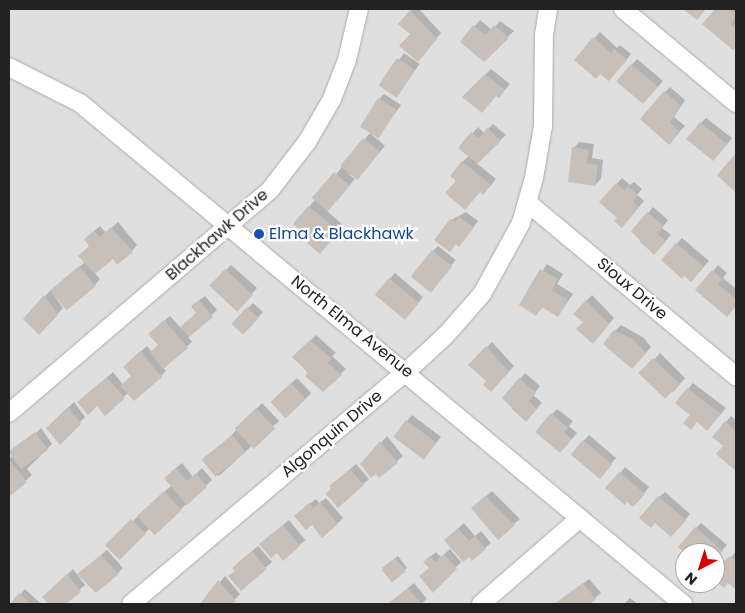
<!DOCTYPE html>
<html>
<head>
<meta charset="utf-8">
<style>
	body { margin:0 }
	#map { position:relative; width:745px; height:613px; overflow:hidden; background:#f2efe9; font-family:Poppins,sans-serif }
	div>[style] { position:absolute }
	[style*='--x'] { left:calc(var(--x)*1px); top:calc(var(--y)*1px); width:calc(var(--w)*1px); rotate:calc(var(--a)*1deg) }
	.residential>* { inset:0; background:#e0dfdf }
	.shadow>* { inset:0; background:#0003; transform-origin:0 0 }
	.building>* { inset:0; background:#c7bfb8; transform-origin:0 0 }
	.roads { filter:drop-shadow(0 0 1px #a9a9a9) drop-shadow(0 0 1px #a9a9a9) }
	.minor>* { height:18px; margin:-9px; padding:0 9px; transform-origin:9px; border-radius:9px; background:#fff }
	.dots>* { width:14px; height:14px; translate:-50% -50%; box-sizing:border-box; border:2px solid #fff; border-radius:50% }
	span { translate:-50% -50%; white-space:nowrap; text-align:center; line-height:1.15; -webkit-text-stroke:4.5px #fff; paint-order:stroke }
	.transit-label { font-size:16px; color:#164399 }
	.left { translate:0 -50%; text-align:left }
	.street-label { font-size:16px; color:#222 }
	.frame { position:absolute; inset:0; border:10px solid #222; pointer-events:none }
	.north { position:absolute; left:675px; top:543px; width:50px; height:50px; box-sizing:border-box; background:#fff; border:1px solid #a7a7a7; border-radius:50%; rotate:220deg; font-size:14px; font-weight:700; line-height:20px; text-align:center; color:#222 }
	.north::after { content:''; display:block; margin:auto; width:18px; height:22px; background:#d40000; clip-path:polygon(50% 0,100% 100%,50% 72%,0 100%) }
</style>
</head>
<body>
<div id="map">
	<div class="residential">
		<div style="clip-path:polygon(evenodd,9px 9px,736px 9px,736px 604px,9px 604px,9px 9px,685px 553px,715px 553px,715px 583px,685px 583px,685px 553px)"></div>
	</div>
	<div class="shadow">
		<div style="clip-path:polygon(413px 9px,419px 9px,441px 33px,423px 54px,412px 33px,400px 24px)"></div>
		<div style="clip-path:polygon(716px 9px,736px 9px,736px 45px,733px 49px,703px 24px)"></div>
		<div style="clip-path:polygon(480px 20px,492px 30px,500px 21px,514px 31px,484px 60px,461px 42px)"></div>
		<div style="clip-path:polygon(600px 32px,617px 48px,620px 45px,631px 54px,614px 74px,600px 72px,575px 60px)"></div>
		<div style="left:404px;top:53px;width:19px;height:40px;rotate:35deg"></div>
		<div style="clip-path:polygon(637px 59px,663px 81px,649px 97px,618px 81px)"></div>
		<div style="clip-path:polygon(491px 69px,510px 84px,504px 91px,463px 97px)"></div>
		<div style="clip-path:polygon(670px 87px,685px 100px,674px 117px,685px 126px,669px 143px,665px 92px)"></div>
		<div style="clip-path:polygon(384px 94px,401px 105px,378px 137px,379px 99px)"></div>
		<div style="clip-path:polygon(706px 118px,732px 138px,719px 154px,701px 123px)"></div>
		<div style="clip-path:polygon(493px 124px,506px 135px,476px 163px,496px 179px,489px 188px,455px 182px,462px 162px,469px 156px,460px 148px,478px 127px,484px 133px)"></div>
		<div style="clip-path:polygon(370px 133px,385px 146px,357px 178px,347px 173px,355px 179px,327px 211px,343px 225px,325px 246px,295px 224px)"></div>
		<div style="clip-path:polygon(579px 142px,594px 144px,592px 158px,603px 160px,601px 179px,595px 185px,574px 148px)"></div>
		<div style="clip-path:polygon(622px 178px,630px 185px,634px 182px,642px 189px,637px 195px,644px 201px,627px 221px,600px 202px)"></div>
		<div style="clip-path:polygon(653px 207px,668px 220px,662px 228px,671px 235px,654px 254px,640px 242px,648px 213px)"></div>
		<div style="clip-path:polygon(466px 212px,478px 221px,464px 240px,451px 220px)"></div>
		<div style="clip-path:polygon(118px 222px,137px 245px,132px 251px,113px 257px,95px 273px,100px 279px,95px 285px,53px 294px,63px 308px,39px 334px,24px 319px,50px 291px,85px 262px,91px 245px,85px 239px,100px 226px,106px 233px)"></div>
		<div style="clip-path:polygon(682px 238px,709px 261px,696px 275px,662px 260px)"></div>
		<div style="clip-path:polygon(438px 246px,456px 260px,434px 284px,433px 251px)"></div>
		<div style="clip-path:polygon(547px 264px,563px 274px,557px 284px,573px 294px,558px 316px,543px 307px,536px 314px,520px 304px)"></div>
		<div style="clip-path:polygon(231px 265px,257px 288px,243px 304px,226px 270px)"></div>
		<div style="clip-path:polygon(718px 265px,727px 273px,723px 278px,736px 289px,736px 305px,732px 310px,697px 290px)"></div>
		<div style="clip-path:polygon(395px 273px,423px 297px,410px 313px,376px 294px)"></div>
		<div style="clip-path:polygon(592px 295px,614px 318px,598px 337px,586px 301px)"></div>
		<div style="clip-path:polygon(205px 296px,217px 310px,188px 337px,192px 342px,163px 367px,166px 371px,161px 376px,128px 393px,105px 414px,97px 404px,84px 397px,113px 372px,123px 385px,133px 376px,130px 361px,147px 346px,152px 352px,160px 345px,156px 328px,170px 316px,181px 328px,198px 313px,198px 301px)"></div>
		<div style="clip-path:polygon(253px 303px,263px 312px,249px 328px,248px 308px)"></div>
		<div style="clip-path:polygon(621px 325px,644px 338px,651px 347px,638px 362px,615px 331px)"></div>
		<div style="clip-path:polygon(316px 335px,336px 353px,332px 356px,346px 369px,323px 390px,294px 357px)"></div>
		<div style="clip-path:polygon(492px 342px,514px 366px,496px 385px,470px 365px)"></div>
		<div style="clip-path:polygon(660px 353px,685px 378px,673px 392px,641px 374px)"></div>
		<div style="clip-path:polygon(525px 373px,540px 386px,533px 395px,542px 403px,526px 421px,512px 409px,520px 379px)"></div>
		<div style="left:297px;top:378px;width:21px;height:35px;rotate:47deg"></div>
		<div style="clip-path:polygon(693px 383px,726px 408px,712px 424px,688px 389px)"></div>
		<div style="clip-path:polygon(74px 402px,85px 417px,60px 443px,47px 428px)"></div>
		<div style="clip-path:polygon(262px 403px,279px 421px,219px 476px,206px 462px)"></div>
		<div style="clip-path:polygon(557px 409px,573px 421px,569px 426px,577px 433px,566px 446px,552px 414px)"></div>
		<div style="clip-path:polygon(412px 415px,441px 437px,427px 454px,407px 421px)"></div>
		<div style="clip-path:polygon(731px 416px,736px 420px,735px 469px,724px 446px,726px 422px)"></div>
		<div style="clip-path:polygon(41px 428px,52px 444px,27px 469px,32px 475px,9px 496px,9px 459px)"></div>
		<div style="clip-path:polygon(589px 435px,616px 458px,603px 473px,572px 454px)"></div>
		<div style="clip-path:polygon(387px 436px,403px 456px,379px 476px,362px 464px)"></div>
		<div style="clip-path:polygon(182px 463px,193px 477px,202px 468px,212px 480px,181px 509px,150px 528px,119px 559px,107px 545px,172px 485px,171px 472px)"></div>
		<div style="clip-path:polygon(356px 464px,369px 479px,363px 484px,337px 481px)"></div>
		<div style="clip-path:polygon(625px 467px,649px 487px,639px 500px,620px 473px)"></div>
		<div style="clip-path:polygon(492px 491px,520px 519px,514px 524px,478px 503px)"></div>
		<div style="clip-path:polygon(665px 492px,690px 514px,677px 530px,659px 497px)"></div>
		<div style="clip-path:polygon(326px 498px,343px 518px,337px 524px,301px 511px,316px 499px,319px 503px)"></div>
		<div style="left:289px;top:520px;width:26px;height:30px;rotate:51deg"></div>
		<div style="clip-path:polygon(464px 523px,475px 536px,481px 531px,491px 543px,472px 559px,451px 535px)"></div>
		<div style="clip-path:polygon(701px 523px,727px 545px,715px 559px,715px 553px,687px 553px,696px 528px)"></div>
		<div style="clip-path:polygon(258px 546px,272px 562px,241px 589px,236px 570px,239px 562px)"></div>
		<div style="clip-path:polygon(450px 549px,461px 562px,433px 591px,430px 557px,436px 552px,441px 557px)"></div>
		<div style="clip-path:polygon(107px 550px,123px 568px,118px 573px,85px 569px)"></div>
		<div style="clip-path:polygon(736px 551px,736px 589px,728px 582px,715px 578px)"></div>
		<div style="left:398px;top:556px;width:15px;height:20px;rotate:53deg"></div>
		<div style="clip-path:polygon(73px 569px,85px 585px,64px 604px,50px 604px,44px 597px)"></div>
		<div style="clip-path:polygon(225px 576px,240px 594px,231px 604px,202px 604px)"></div>
		<div style="clip-path:polygon(589px 579px,601px 593px,588px 604px,555px 604px)"></div>
		<div style="clip-path:polygon(414px 583px,427px 599px,421px 604px,389px 604px)"></div>
		<div style="clip-path:polygon(25px 589px,41px 604px,12px 604px)"></div>
		<div style="clip-path:polygon(630px 598px,638px 604px,624px 604px)"></div>
	</div>
	<div class="building">
		<div style="clip-path:polygon(683px 9px,706px 9px,697px 20px)"></div>
		<div style="clip-path:polygon(715px 9px,730px 9px,736px 14px,731px 24px,736px 29px,736px 46px,733px 50px,702px 24px)"></div>
		<div style="clip-path:polygon(410px 10px,437px 39px,418px 62px,399px 46px,410px 34px,398px 24px)"></div>
		<div style="clip-path:polygon(473px 25px,486px 35px,494px 25px,509px 38px,484px 62px,460px 42px)"></div>
		<div style="clip-path:polygon(593px 37px,611px 53px,614px 49px,627px 60px,609px 81px,600px 74px,596px 79px,574px 60px)"></div>
		<div style="left:397px;top:58px;width:22px;height:33px;rotate:34deg"></div>
		<div style="left:631px;top:64px;width:35px;height:23px;rotate:40deg"></div>
		<div style="clip-path:polygon(485px 74px,505px 90px,499px 98px,496px 96px,482px 113px,462px 97px)"></div>
		<div style="clip-path:polygon(664px 91px,681px 106px,670px 123px,680px 132px,669px 145px,640px 119px)"></div>
		<div style="left:378px;top:98px;width:22px;height:34px;rotate:32deg"></div>
		<div style="left:700px;top:122px;width:35px;height:22px;rotate:39deg"></div>
		<div style="clip-path:polygon(487px 128px,501px 141px,477px 164px,458px 148px,471px 132px,479px 138px)"></div>
		<div style="left:363px;top:138px;width:22px;height:36px;rotate:39deg"></div>
		<div style="clip-path:polygon(572px 147px,589px 150px,587px 163px,598px 165px,595px 186px,568px 182px)"></div>
		<div style="clip-path:polygon(736px 153px,736px 193px,717px 175px)"></div>
		<div style="clip-path:polygon(462px 161px,491px 185px,483px 195px,480px 192px,465px 210px,445px 193px,455px 182px,458px 182px,450px 176px)"></div>
		<div style="left:334px;top:172px;width:21px;height:34px;rotate:41deg"></div>
		<div style="clip-path:polygon(616px 183px,624px 190px,628px 186px,638px 195px,633px 201px,639px 207px,622px 228px,614px 221px,617px 218px,599px 202px)"></div>
		<div style="clip-path:polygon(308px 206px,339px 231px,320px 254px,307px 243px,311px 239px,293px 224px)"></div>
		<div style="clip-path:polygon(647px 212px,664px 226px,658px 234px,666px 241px,654px 255px,631px 231px)"></div>
		<div style="clip-path:polygon(459px 217px,474px 227px,459px 247px,456px 244px,450px 252px,434px 240px,450px 219px,455px 222px)"></div>
		<div style="clip-path:polygon(111px 227px,133px 252px,117px 265px,113px 259px,95px 274px,78px 256px,89px 246px,84px 239px,94px 231px,100px 237px)"></div>
		<div style="clip-path:polygon(676px 243px,704px 267px,691px 282px,684px 276px,682px 279px,661px 260px)"></div>
		<div style="left:432px;top:250px;width:26px;height:34px;rotate:39deg"></div>
		<div style="left:79px;top:266px;width:26px;height:38px;rotate:50deg"></div>
		<div style="left:225px;top:269px;width:38px;height:23px;rotate:43deg"></div>
		<div style="clip-path:polygon(540px 269px,558px 279px,552px 290px,568px 300px,558px 317px,542px 307px,536px 316px,519px 305px)"></div>
		<div style="clip-path:polygon(712px 270px,722px 279px,718px 284px,736px 299px,736px 306px,727px 317px,695px 290px)"></div>
		<div style="left:389px;top:278px;width:39px;height:22px;rotate:40deg"></div>
		<div style="clip-path:polygon(44px 295px,58px 315px,39px 335px,23px 319px)"></div>
		<div style="clip-path:polygon(199px 300px,213px 317px,189px 337px,180px 327px,196px 313px,191px 306px)"></div>
		<div style="clip-path:polygon(586px 300px,609px 324px,593px 344px,576px 329px,583px 322px,573px 314px)"></div>
		<div style="left:247px;top:307px;width:16px;height:23px;rotate:43deg"></div>
		<div style="clip-path:polygon(164px 320px,188px 348px,163px 369px,150px 352px,158px 345px,148px 334px)"></div>
		<div style="clip-path:polygon(614px 330px,633px 339px,646px 353px,632px 369px,603px 344px)"></div>
		<div style="clip-path:polygon(310px 340px,332px 359px,328px 363px,342px 375px,323px 392px,305px 376px,308px 372px,292px 357px)"></div>
		<div style="clip-path:polygon(486px 346px,509px 372px,491px 392px,483px 385px,486px 381px,468px 365px)"></div>
		<div style="clip-path:polygon(140px 351px,162px 377px,134px 401px,120px 386px,131px 376px,123px 367px)"></div>
		<div style="left:653px;top:358px;width:37px;height:21px;rotate:44deg"></div>
		<div style="clip-path:polygon(107px 377px,125px 398px,105px 416px,97px 406px,88px 415px,77px 402px)"></div>
		<div style="clip-path:polygon(519px 378px,536px 393px,529px 401px,537px 409px,526px 422px,502px 398px)"></div>
		<div style="left:291px;top:383px;width:22px;height:28px;rotate:47deg"></div>
		<div style="clip-path:polygon(687px 388px,721px 414px,707px 431px,697px 422px,691px 430px,683px 423px,690px 415px,675px 403px)"></div>
		<div style="clip-path:polygon(68px 407px,81px 424px,60px 445px,46px 428px)"></div>
		<div style="left:256px;top:408px;width:28px;height:30px;rotate:46deg"></div>
		<div style="clip-path:polygon(551px 413px,568px 428px,564px 432px,572px 439px,560px 453px,535px 432px)"></div>
		<div style="left:406px;top:420px;width:38px;height:21px;rotate:37deg"></div>
		<div style="clip-path:polygon(725px 421px,736px 431px,736px 471px,716px 454px,723px 446px,712px 437px)"></div>
		<div style="left:35px;top:432px;width:22px;height:33px;rotate:54deg"></div>
		<div style="left:232px;top:435px;width:22px;height:39px;rotate:51deg"></div>
		<div style="left:583px;top:440px;width:38px;height:19px;rotate:40deg"></div>
		<div style="clip-path:polygon(380px 441px,398px 463px,379px 478px,376px 474px,371px 478px,360px 464px)"></div>
		<div style="clip-path:polygon(9px 460px,27px 482px,9px 497px)"></div>
		<div style="clip-path:polygon(176px 468px,187px 481px,196px 473px,207px 487px,187px 505px,164px 478px)"></div>
		<div style="clip-path:polygon(350px 469px,364px 485px,338px 508px,326px 494px,331px 488px,329px 486px)"></div>
		<div style="clip-path:polygon(619px 472px,645px 494px,633px 507px,627px 502px,625px 505px,605px 488px)"></div>
		<div style="left:164px;top:491px;width:26px;height:37px;rotate:47deg"></div>
		<div style="clip-path:polygon(485px 496px,515px 525px,498px 540px,471px 508px)"></div>
		<div style="clip-path:polygon(658px 496px,686px 520px,671px 537px,655px 523px,651px 528px,639px 518px)"></div>
		<div style="clip-path:polygon(320px 502px,338px 524px,322px 538px,312px 525px,306px 530px,294px 516px,309px 503px,313px 508px)"></div>
		<div style="left:131px;top:519px;width:21px;height:37px;rotate:45deg"></div>
		<div style="clip-path:polygon(283px 525px,300px 546px,283px 561px,277px 553px,271px 558px,259px 544px)"></div>
		<div style="clip-path:polygon(695px 527px,723px 551px,715px 560px,715px 553px,685px 553px,678px 547px)"></div>
		<div style="clip-path:polygon(458px 528px,469px 541px,475px 536px,486px 549px,472px 561px,469px 557px,463px 562px,444px 540px)"></div>
		<div style="clip-path:polygon(252px 551px,267px 569px,241px 591px,228px 576px,235px 571px,232px 568px)"></div>
		<div style="clip-path:polygon(444px 554px,457px 569px,433px 593px,419px 576px,429px 568px,423px 562px,430px 556px,435px 562px)"></div>
		<div style="clip-path:polygon(101px 555px,119px 574px,96px 593px,77px 574px)"></div>
		<div style="clip-path:polygon(729px 556px,736px 562px,736px 590px,728px 583px,724px 588px,715px 580px,715px 572px)"></div>
		<div style="left:395px;top:558px;width:17px;height:18px;rotate:50deg"></div>
		<div style="clip-path:polygon(67px 574px,81px 592px,66px 604px,48px 604px,42px 597px)"></div>
		<div style="clip-path:polygon(218px 580px,236px 601px,232px 604px,200px 604px)"></div>
		<div style="clip-path:polygon(583px 583px,596px 599px,590px 604px,554px 604px)"></div>
		<div style="clip-path:polygon(408px 588px,422px 604px,387px 604px)"></div>
		<div style="clip-path:polygon(19px 593px,30px 604px,10px 604px)"></div>
	</div>
	<div class="roads">
		<div class="minor">
			<div style="--x:623;--y:9;--w:147;--a:39.8"></div>
			<div style="--x:9;--y:67;--w:80;--a:26.9"></div>
			<div style="--x:80;--y:103;--w:784;--a:39.72"></div>
			<div style="--x:528;--y:203;--w:271;--a:39.8"></div>
			<div style="--x:9;--y:413;--w:343;--a:-40.5"></div>
			<div style="--x:270;--y:190;--w:61;--a:-52.4"></div>
			<div style="--x:307;--y:142;--w:50;--a:-59.8"></div>
			<div style="--x:332;--y:99;--w:42;--a:-69"></div>
			<div style="--x:347;--y:60;--w:52;--a:-76.8"></div>
			<div style="--x:131;--y:604;--w:360;--a:-40.2"></div>
			<div style="--x:406;--y:372;--w:54;--a:-42.8"></div>
			<div style="--x:446;--y:335;--w:55;--a:-48.7"></div>
			<div style="--x:482;--y:294;--w:81;--a:-61.2"></div>
			<div style="--x:521;--y:223;--w:47;--a:-73.9"></div>
			<div style="--x:534;--y:178;--w:53;--a:-80.2"></div>
			<div style="--x:543;--y:126;--w:91;--a:-89.4"></div>
			<div style="--x:544;--y:35;--w:26;--a:-81"></div>
			<div style="--x:481;--y:604;--w:131;--a:-41"></div>
		</div>
	</div>
	<div class="dots">
		<div style="left:259px;top:234px;background:#1a4fb4"></div>
	</div>
	<div class="transit-label">
		<span class="left" style="left:269px;top:234px">Elma &amp; Blackhawk</span>
	</div>
	<div class="street-label">
		<span style="left:217px;top:235px;rotate:-41deg">Blackhawk Drive</span>
		<span style="left:632px;top:289px;rotate:40deg">Sioux Drive</span>
		<span style="left:352px;top:327px;rotate:39deg">North Elma Avenue</span>
		<span style="left:332px;top:434px;rotate:-40deg">Algonquin Drive</span>
	</div>
	<div class="frame"></div>
	<div class="north">N</div>
</div>
</body>
</html>
